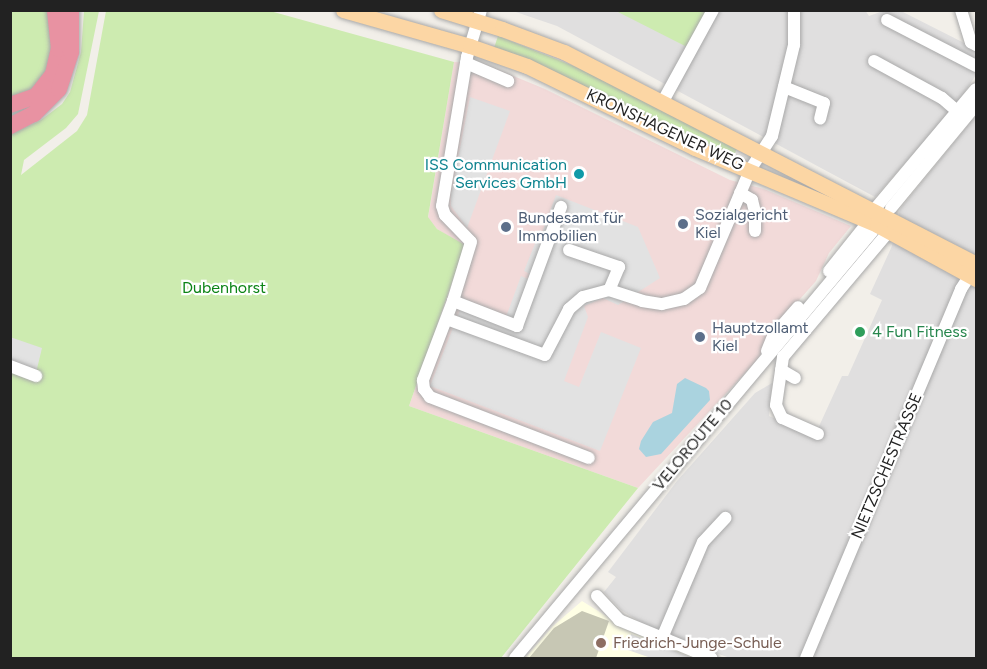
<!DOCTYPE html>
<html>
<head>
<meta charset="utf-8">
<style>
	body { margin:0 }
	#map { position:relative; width:987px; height:669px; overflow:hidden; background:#f2efe9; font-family:Figtree,sans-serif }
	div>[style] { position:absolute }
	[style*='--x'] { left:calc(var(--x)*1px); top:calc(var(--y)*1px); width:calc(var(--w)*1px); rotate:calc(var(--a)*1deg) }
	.residential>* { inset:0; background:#e0dfdf }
	.commercial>* { inset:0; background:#f2dad9 }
	.education>* { inset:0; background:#ffffe5 }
	.construction>* { inset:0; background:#c7c7b4 }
	.grass>* { inset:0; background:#cdebb0 }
	.parking>* { inset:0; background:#e2e2e2 }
	.water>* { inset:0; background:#aad3df }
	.roads { filter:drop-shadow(0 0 2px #a9a9a9) drop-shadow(0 0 2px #a9a9a9) }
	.minor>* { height:12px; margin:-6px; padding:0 6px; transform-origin:6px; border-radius:6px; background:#fff }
	.major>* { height:15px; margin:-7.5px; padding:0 7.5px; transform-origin:7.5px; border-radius:7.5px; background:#fcd6a4 }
	.highway>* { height:16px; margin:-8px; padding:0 8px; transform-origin:8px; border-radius:8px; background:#e892a2 }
	.dots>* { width:16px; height:16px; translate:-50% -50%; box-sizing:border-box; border:3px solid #fff; border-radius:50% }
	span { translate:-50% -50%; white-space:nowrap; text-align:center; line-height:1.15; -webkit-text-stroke:4.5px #fff; paint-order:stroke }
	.street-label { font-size:16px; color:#222 }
	.culture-label { font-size:16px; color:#0d838f }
	.right { translate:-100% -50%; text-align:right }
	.service-label { font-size:16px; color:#4e5e75 }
	.left { translate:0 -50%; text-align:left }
	.park-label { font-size:16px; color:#0c8416 }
	.leisure-label { font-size:16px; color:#27864d }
	.education-label { font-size:16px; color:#785e54 }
	.frame { position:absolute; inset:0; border:12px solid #222; pointer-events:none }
</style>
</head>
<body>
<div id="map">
	<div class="residential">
		<div style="clip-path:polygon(865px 10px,869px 16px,883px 11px,901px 11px,976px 49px,976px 75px,955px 107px,875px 197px,557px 26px,513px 11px)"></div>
		<div style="clip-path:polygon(976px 115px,976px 658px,730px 658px,657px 632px,621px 610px,604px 592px,616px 577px,608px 572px,677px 481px,755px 393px,772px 383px,769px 416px,815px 435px,842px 376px,848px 376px,882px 300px,870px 294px,892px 246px,900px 209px)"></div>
	</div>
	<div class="commercial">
		<div style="clip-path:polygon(454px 62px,482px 63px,545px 89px,730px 180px,764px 189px,851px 226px,829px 253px,816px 281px,769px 334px,759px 358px,638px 488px,409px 406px,465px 246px,437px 229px,428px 218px)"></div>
	</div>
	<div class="education">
		<div style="clip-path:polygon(582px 601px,626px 628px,702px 658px,525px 658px,553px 626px)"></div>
	</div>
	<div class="construction">
		<div style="clip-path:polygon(582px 611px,609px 621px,596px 658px,529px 658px,554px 628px)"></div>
	</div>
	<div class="grass">
		<div style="clip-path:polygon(701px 10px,708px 15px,689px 48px,616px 11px)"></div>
		<div style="clip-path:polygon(11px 11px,52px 11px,55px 44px,47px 80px,11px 102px)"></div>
		<div style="clip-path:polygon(84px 11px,99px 11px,78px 114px,66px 128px,24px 160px,21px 175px,77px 131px,87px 115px,106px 11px,270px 11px,454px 62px,428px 217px,437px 229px,465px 245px,409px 406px,638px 488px,501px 658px,11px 658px,10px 134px,41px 120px,62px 104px,70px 92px,81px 52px)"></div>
		<div style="clip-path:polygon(498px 36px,599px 76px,737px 149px,734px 155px,676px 131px,551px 70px,494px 48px)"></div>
	</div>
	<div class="parking">
		<div style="clip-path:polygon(470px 97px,510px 111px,467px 228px,451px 206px,451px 194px)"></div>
		<div style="clip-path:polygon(556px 195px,638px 227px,660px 278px,618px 305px,603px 298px,584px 306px,588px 317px,564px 381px,579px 387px,601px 332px,641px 348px,600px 451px,430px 386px,460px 310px,503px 325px,521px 276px,528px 279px,530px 274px,524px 271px,536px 241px,543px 244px,547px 235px,542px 233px)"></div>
		<div style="clip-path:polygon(10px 337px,42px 348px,35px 377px,11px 368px)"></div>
		<div style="clip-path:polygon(631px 634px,693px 658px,651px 658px,625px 649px)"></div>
	</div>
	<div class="water">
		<div style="clip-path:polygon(685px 378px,706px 388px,709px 391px,710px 400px,661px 454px,646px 457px,639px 449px,641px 441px,653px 422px,672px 413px,677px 384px)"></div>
	</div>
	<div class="roads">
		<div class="minor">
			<div style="--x:481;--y:10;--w:49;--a:106.6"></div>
			<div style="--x:467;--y:57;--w:151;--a:99.5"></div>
			<div style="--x:442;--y:206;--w:9;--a:72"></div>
			<div style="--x:445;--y:215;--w:37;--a:46"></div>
			<div style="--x:471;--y:242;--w:62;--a:107"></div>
			<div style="--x:453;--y:301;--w:85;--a:110.8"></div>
			<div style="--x:423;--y:380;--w:9;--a:84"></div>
			<div style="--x:424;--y:389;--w:10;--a:53"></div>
			<div style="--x:430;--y:397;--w:170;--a:21"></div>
			<div style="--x:961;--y:10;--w:34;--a:73"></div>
			<div style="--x:971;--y:42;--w:6;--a:31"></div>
			<div style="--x:887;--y:20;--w:100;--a:27.3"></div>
			<div style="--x:874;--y:61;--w:77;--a:28.6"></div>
			<div style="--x:942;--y:98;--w:21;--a:41"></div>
			<div style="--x:466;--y:63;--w:46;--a:23.2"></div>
			<div style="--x:784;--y:87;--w:43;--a:21.8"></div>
			<div style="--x:824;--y:103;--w:16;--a:104"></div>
			<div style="--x:662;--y:103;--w:106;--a:-61.3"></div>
			<div style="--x:740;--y:193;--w:14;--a:30"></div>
			<div style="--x:752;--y:200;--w:12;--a:76"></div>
			<div style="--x:755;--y:212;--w:19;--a:90"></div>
			<div style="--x:891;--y:208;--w:134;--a:-50.5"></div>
			<div style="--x:874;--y:210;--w:158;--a:-49.9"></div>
			<div style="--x:569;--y:250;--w:53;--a:18.8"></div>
			<div style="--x:619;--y:267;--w:25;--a:113"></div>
			<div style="--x:829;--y:271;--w:64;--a:-51.3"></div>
			<div style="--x:453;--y:301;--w:69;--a:21.3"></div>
			<div style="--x:517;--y:326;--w:127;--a:-69.7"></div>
			<div style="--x:447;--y:319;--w:104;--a:20.2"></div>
			<div style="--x:545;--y:355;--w:52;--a:-62.4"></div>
			<div style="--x:569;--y:309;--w:18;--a:-41"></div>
			<div style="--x:583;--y:297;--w:27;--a:-15"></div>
			<div style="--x:609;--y:290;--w:35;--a:18"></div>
			<div style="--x:642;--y:301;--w:20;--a:9"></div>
			<div style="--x:662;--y:304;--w:23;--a:-13"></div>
			<div style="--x:684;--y:299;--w:19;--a:-35"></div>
			<div style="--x:700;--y:288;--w:128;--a:-67"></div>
			<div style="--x:750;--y:170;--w:40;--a:-57.1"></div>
			<div style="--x:772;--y:136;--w:94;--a:-76.4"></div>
			<div style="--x:794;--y:45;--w:35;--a:-90"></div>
			<div style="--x:767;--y:351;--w:16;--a:-68"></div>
			<div style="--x:773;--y:336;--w:38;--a:-49"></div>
			<div style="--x:10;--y:366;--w:28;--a:21"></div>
			<div style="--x:781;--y:370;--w:16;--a:30"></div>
			<div style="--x:818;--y:434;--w:39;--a:-156"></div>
			<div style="--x:782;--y:418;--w:14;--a:-115"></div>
			<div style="--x:776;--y:405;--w:49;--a:-81.7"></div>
			<div style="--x:783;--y:357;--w:165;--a:-49.9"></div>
			<div style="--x:597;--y:596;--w:33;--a:47"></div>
			<div style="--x:619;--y:620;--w:100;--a:22.4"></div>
			<div style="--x:662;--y:638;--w:104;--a:-66.9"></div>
			<div style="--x:703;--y:542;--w:33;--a:-47"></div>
			<div style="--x:515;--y:658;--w:556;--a:-50.04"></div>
			<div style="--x:806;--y:658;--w:400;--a:-67.2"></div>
			<div style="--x:961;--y:289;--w:24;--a:-57"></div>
		</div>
		<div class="major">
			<div style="--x:343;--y:10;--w:132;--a:15.8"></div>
			<div style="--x:470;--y:46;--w:60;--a:19.3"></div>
			<div style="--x:527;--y:66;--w:187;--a:26"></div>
			<div style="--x:695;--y:148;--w:198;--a:22.9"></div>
			<div style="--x:877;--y:225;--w:113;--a:28.6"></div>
			<div style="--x:441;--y:10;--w:64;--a:17.3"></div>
			<div style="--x:502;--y:29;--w:66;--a:20.4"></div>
			<div style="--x:564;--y:52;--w:463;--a:27.2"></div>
		</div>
		<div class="highway">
			<div style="--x:10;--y:105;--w:28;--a:-19"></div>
			<div style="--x:36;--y:96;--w:28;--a:-52"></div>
			<div style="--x:53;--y:74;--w:26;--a:-77"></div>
			<div style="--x:59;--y:49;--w:39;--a:-96"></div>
			<div style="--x:10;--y:126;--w:27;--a:-27"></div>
			<div style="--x:34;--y:114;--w:35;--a:-45"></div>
			<div style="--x:59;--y:89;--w:39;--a:-72"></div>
			<div style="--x:71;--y:52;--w:42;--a:-90"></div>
		</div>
	</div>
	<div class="dots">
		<div style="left:579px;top:174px;background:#0f9aa8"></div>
		<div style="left:683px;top:224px;background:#5c6f8a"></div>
		<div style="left:506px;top:227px;background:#5c6f8a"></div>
		<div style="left:860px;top:332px;background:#2e9e5b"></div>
		<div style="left:700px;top:337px;background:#5c6f8a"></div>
		<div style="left:601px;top:643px;background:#8d6e63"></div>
	</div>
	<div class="street-label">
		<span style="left:665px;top:130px;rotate:25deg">KRONSHAGENER WEG</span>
		<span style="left:693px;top:445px;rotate:-50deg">VELOROUTE 10</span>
		<span style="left:887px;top:466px;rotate:-67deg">NIETZSCHESTRASSE</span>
	</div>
	<div class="culture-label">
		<span class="right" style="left:567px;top:174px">ISS Communication<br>Services GmbH</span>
	</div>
	<div class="service-label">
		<span class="left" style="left:695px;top:224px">Sozialgericht<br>Kiel</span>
		<span class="left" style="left:518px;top:227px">Bundesamt für<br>Immobilien</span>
		<span class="left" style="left:712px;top:337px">Hauptzollamt<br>Kiel</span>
	</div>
	<div class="park-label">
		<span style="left:224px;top:288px">Dubenhorst</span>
	</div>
	<div class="leisure-label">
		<span class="left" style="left:872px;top:332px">4 Fun Fitness</span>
	</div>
	<div class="education-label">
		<span class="left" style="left:613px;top:643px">Friedrich-Junge-Schule</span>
	</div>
	<div class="frame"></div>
</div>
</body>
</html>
